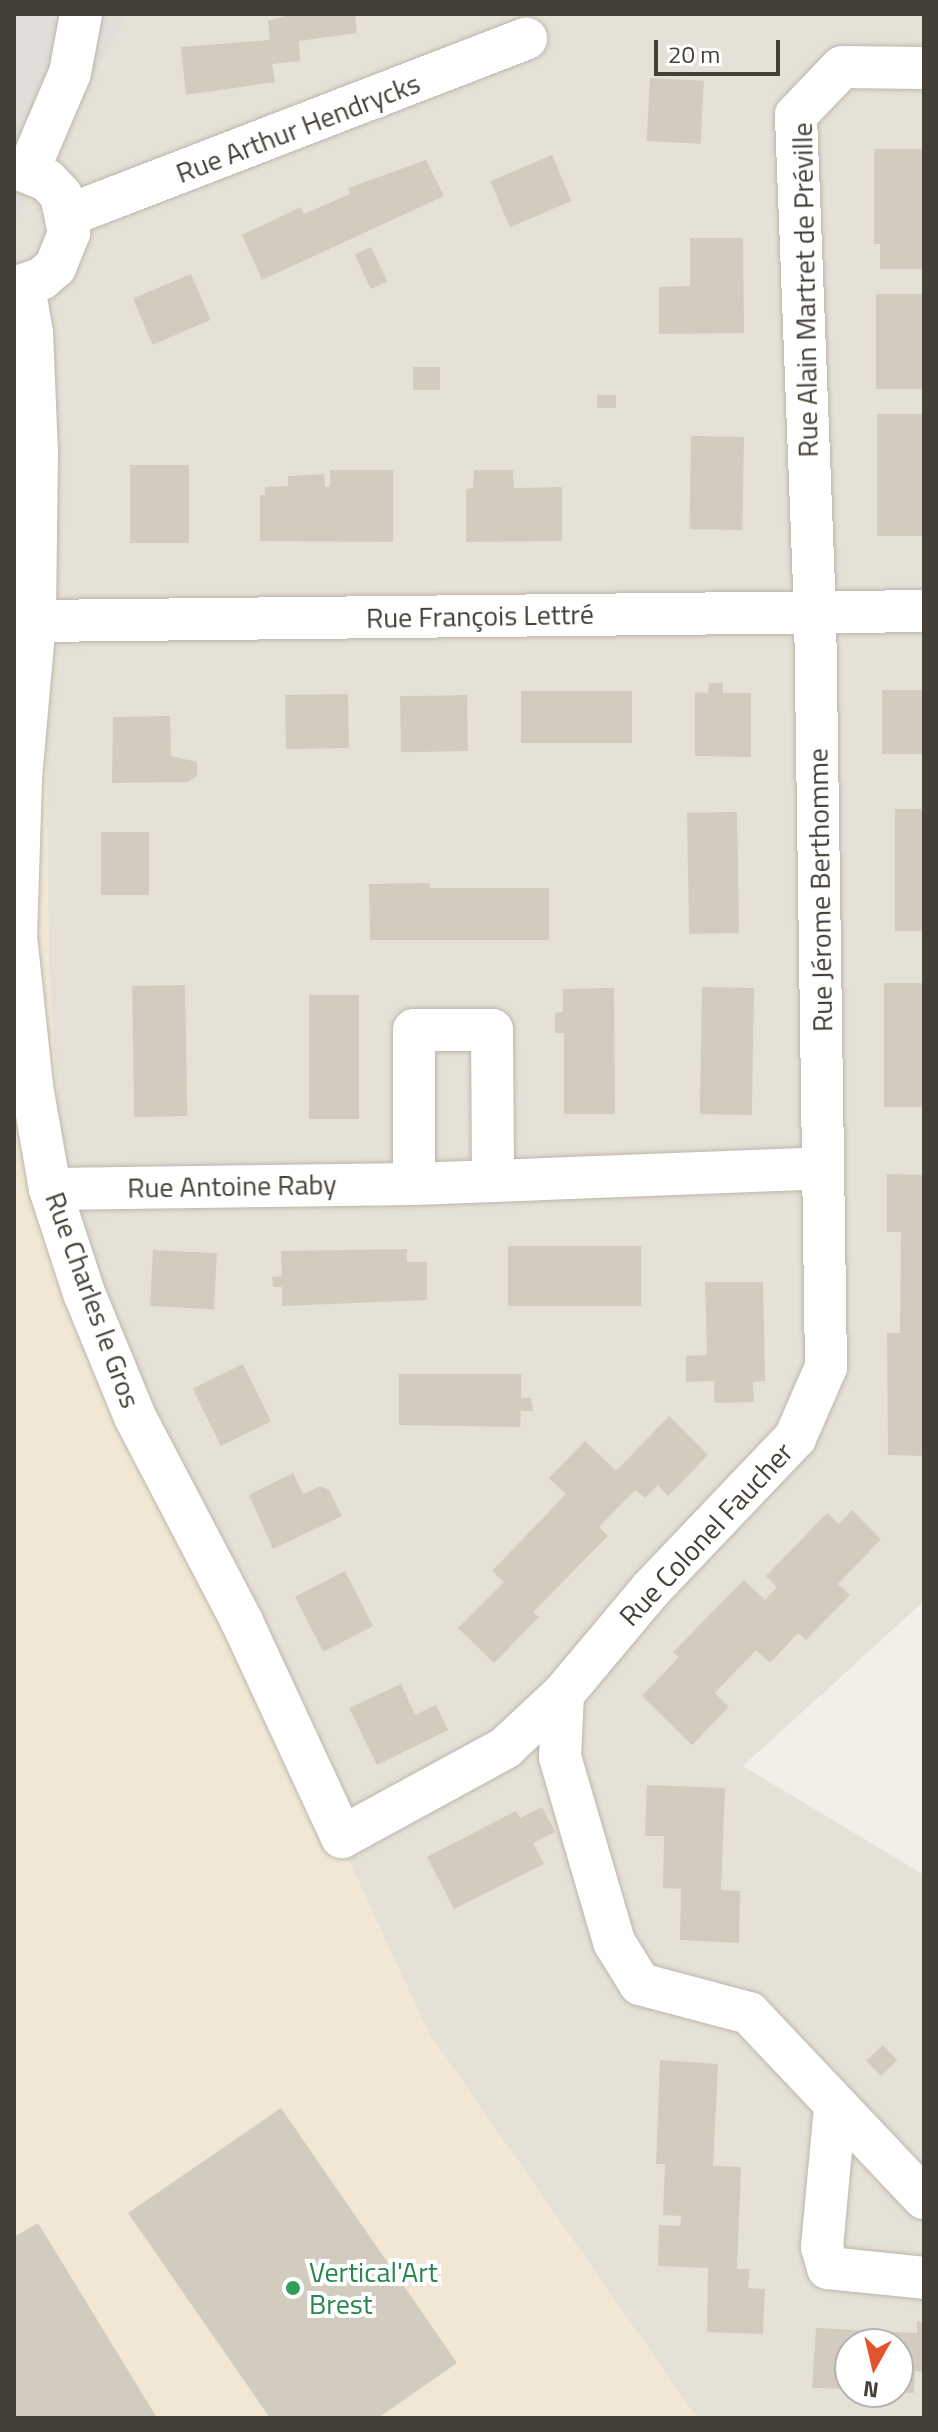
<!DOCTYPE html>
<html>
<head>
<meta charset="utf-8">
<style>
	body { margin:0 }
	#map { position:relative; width:938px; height:2432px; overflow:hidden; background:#f2efe8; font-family:"Titillium Web",sans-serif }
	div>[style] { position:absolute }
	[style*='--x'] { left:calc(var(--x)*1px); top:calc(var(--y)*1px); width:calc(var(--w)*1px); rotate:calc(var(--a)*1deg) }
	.residential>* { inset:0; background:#e5e1d6 }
	.commercial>* { inset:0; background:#f2e7d5 }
	.industrial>* { inset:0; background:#e1ded9 }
	.building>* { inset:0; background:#d2ccbe; transform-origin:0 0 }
	.roads { filter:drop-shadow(0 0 2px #bcb7ab) drop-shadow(0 0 2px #bcb7ab) }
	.minor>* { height:42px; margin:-21px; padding:0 21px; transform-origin:21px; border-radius:21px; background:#fff }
	.dots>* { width:22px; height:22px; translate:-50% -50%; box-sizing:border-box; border:4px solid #fff; border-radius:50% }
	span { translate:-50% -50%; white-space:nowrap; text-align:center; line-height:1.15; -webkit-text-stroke:8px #fff; paint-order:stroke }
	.street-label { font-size:28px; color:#444037 }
	.leisure-label { font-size:28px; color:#27864d }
	.left { translate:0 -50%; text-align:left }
	.frame { position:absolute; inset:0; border:16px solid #444037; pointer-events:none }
	.north { position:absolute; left:834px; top:2328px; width:80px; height:80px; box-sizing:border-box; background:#fff; border:2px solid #b4b3af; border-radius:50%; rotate:188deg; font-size:22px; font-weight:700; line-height:32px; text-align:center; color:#444037 }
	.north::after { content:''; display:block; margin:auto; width:28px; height:36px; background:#e3532e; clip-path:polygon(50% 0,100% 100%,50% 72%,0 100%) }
	.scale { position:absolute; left:654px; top:40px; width:126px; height:36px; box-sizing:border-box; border:4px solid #444037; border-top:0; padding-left:10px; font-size:24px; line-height:28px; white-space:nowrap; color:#444037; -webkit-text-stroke:6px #fff; paint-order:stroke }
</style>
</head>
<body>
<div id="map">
	<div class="residential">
		<div style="clip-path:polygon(evenodd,128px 14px,924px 14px,924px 1601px,743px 1766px,924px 1875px,924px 2418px,697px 2418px,428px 2032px,278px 1708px,157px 1474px,63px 1188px,49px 970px,45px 682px,14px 251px,14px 222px,128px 14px,850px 2344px,898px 2344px,898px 2392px,850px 2392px,850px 2344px)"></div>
	</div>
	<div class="commercial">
		<div style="clip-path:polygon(14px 251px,45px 682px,49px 970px,63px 1188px,157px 1474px,278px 1708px,428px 2032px,697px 2418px,14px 2418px)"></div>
	</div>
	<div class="industrial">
		<div style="clip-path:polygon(14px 14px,128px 14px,14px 222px)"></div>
	</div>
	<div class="building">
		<div style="clip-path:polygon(293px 14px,355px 14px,357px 33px,299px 41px,300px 61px,272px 64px,275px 82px,186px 95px,181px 47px,270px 40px,268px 21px)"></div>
		<div style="left:650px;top:78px;width:54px;height:63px;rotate:3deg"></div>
		<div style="clip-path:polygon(874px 149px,924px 149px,924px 269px,880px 269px,880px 244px,874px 244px)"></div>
		<div style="left:552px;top:155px;width:50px;height:67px;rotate:67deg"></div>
		<div style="clip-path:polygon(426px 160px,444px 196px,262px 280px,242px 235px,301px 207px,304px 214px,350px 194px,348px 188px)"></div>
		<div style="clip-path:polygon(690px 238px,743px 238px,744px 333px,659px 334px,659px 287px,690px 286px)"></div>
		<div style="left:371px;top:247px;width:38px;height:18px;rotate:65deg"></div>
		<div style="left:191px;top:274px;width:50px;height:63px;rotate:67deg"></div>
		<div style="left:876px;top:294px;width:48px;height:95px"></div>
		<div style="left:413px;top:367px;width:27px;height:23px"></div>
		<div style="left:597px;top:395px;width:19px;height:13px"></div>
		<div style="left:877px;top:414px;width:47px;height:122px"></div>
		<div style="left:691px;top:436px;width:53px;height:93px;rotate:1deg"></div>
		<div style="left:130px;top:465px;width:59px;height:78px"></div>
		<div style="clip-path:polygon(330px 470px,393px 470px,393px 542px,260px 541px,260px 495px,265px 495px,265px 487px,288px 486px,288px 476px,324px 474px,325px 487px,330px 487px)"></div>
		<div style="clip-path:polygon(474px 470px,513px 470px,514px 488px,562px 487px,562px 541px,466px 542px,466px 489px,473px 488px)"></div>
		<div style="clip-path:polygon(709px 683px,723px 683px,723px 693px,751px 693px,751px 757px,695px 756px,695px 692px,708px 693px)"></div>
		<div style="left:924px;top:690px;width:64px;height:42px;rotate:90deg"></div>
		<div style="left:521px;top:691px;width:111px;height:52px"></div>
		<div style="left:348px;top:694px;width:54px;height:63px;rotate:89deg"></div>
		<div style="left:467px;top:695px;width:56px;height:67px;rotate:89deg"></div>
		<div style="clip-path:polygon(170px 716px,171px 756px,197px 762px,197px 776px,187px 782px,112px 783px,113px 717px)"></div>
		<div style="left:895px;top:809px;width:29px;height:122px"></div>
		<div style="left:737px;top:812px;width:121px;height:50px;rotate:89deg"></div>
		<div style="left:101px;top:832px;width:48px;height:63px"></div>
		<div style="clip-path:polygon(430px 883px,430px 888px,549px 888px,549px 940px,370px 940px,369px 884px)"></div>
		<div style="left:924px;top:983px;width:124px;height:40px;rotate:90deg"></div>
		<div style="left:185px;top:985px;width:131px;height:53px;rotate:89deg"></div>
		<div style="left:702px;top:987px;width:52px;height:127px;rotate:1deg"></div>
		<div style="clip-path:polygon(614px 988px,615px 1114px,564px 1114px,564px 1033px,555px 1033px,555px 1013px,563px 1012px,563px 989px)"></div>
		<div style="left:309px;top:995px;width:50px;height:124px"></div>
		<div style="clip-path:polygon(887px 1174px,924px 1175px,924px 1456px,888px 1455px,887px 1333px,900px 1333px,901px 1232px,887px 1232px)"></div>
		<div style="left:641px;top:1246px;width:60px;height:133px;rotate:90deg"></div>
		<div style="clip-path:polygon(407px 1249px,407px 1262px,427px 1262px,427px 1300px,282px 1306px,282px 1287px,273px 1287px,272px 1277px,282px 1276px,281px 1251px)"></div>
		<div style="left:153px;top:1250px;width:64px;height:56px;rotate:3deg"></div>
		<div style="clip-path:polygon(705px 1282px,763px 1282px,765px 1381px,753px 1382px,754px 1402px,714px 1403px,714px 1381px,686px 1382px,686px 1356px,707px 1355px)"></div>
		<div style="left:243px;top:1364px;width:64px;height:56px;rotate:64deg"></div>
		<div style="clip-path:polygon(399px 1374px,521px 1374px,521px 1398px,531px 1398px,533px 1411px,521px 1411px,520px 1427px,399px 1425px)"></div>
		<div style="clip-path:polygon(669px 1416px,708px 1455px,668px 1496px,658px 1485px,645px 1498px,635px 1490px,599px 1527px,608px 1536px,533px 1612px,539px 1617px,494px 1663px,458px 1628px,504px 1582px,492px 1571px,566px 1494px,549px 1478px,585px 1441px,616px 1471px)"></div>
		<div style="clip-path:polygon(293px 1473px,303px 1494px,320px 1486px,329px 1490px,342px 1516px,273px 1549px,249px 1495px)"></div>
		<div style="clip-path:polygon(852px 1510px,881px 1539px,838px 1584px,850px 1595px,806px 1640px,798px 1633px,770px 1663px,756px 1650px,715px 1693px,729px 1707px,692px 1745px,642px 1696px,679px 1657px,673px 1652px,744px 1580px,765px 1600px,777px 1587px,766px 1576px,827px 1513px,839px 1524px)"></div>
		<div style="left:345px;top:1571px;width:62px;height:56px;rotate:63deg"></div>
		<div style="clip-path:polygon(401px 1684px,415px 1715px,436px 1705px,448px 1730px,377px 1765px,349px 1708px)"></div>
		<div style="clip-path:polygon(647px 1785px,725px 1788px,721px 1890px,740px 1891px,739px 1943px,680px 1940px,681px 1889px,663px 1888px,664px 1836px,645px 1836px)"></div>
		<div style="clip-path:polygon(542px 1807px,555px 1832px,533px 1843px,544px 1864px,454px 1909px,427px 1857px,516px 1811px,520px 1818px)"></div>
		<div style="left:883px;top:2045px;width:21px;height:23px;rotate:47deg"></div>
		<div style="clip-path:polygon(660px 2060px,718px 2064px,713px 2166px,741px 2167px,737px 2269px,750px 2269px,748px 2288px,765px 2289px,763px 2334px,707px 2332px,708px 2268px,658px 2266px,659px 2225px,680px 2226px,681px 2216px,663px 2215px,665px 2164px,656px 2164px)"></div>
		<div style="clip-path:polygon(281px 2108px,457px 2363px,378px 2418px,270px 2418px,128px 2213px)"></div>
		<div style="clip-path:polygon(38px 2223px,157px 2418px,14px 2418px,14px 2237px)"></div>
		<div style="clip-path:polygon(917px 2321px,924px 2322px,924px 2372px,915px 2371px,914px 2393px,898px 2392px,898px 2344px,850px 2344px,850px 2389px,812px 2388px,816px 2328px,917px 2333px)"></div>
	</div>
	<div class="roads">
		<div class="minor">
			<div style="--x:14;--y:167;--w:35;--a:22"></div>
			<div style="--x:47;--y:180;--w:21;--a:47"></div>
			<div style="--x:61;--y:195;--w:39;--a:78"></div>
			<div style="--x:69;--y:233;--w:37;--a:112"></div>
			<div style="--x:55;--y:267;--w:18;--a:139"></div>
			<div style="--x:41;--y:279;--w:28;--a:162"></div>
			<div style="--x:29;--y:169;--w:104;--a:-66.9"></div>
			<div style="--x:70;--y:73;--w:60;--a:-79.4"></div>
			<div style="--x:69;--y:215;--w:490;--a:-21.1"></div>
			<div style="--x:24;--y:287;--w:47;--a:80.1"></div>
			<div style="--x:32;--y:333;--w:119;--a:87.6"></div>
			<div style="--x:37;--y:452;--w:169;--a:90.7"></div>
			<div style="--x:35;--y:621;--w:159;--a:95.1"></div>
			<div style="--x:21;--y:779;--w:157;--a:91.8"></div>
			<div style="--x:16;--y:936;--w:151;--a:83.9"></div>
			<div style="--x:32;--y:1086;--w:105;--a:80.1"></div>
			<div style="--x:50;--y:1189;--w:109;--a:71.9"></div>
			<div style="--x:84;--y:1293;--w:134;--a:67.6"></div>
			<div style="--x:135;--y:1417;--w:231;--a:62.4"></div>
			<div style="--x:242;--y:1622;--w:237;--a:65.1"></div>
			<div style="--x:342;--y:1837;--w:186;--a:-28.6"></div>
			<div style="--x:505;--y:1748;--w:79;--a:-43"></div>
			<div style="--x:563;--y:1694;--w:137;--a:-50"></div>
			<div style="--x:651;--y:1589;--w:209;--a:-46.4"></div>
			<div style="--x:795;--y:1438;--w:77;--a:-66.4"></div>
			<div style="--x:826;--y:1367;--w:755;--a:-90.83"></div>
			<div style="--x:815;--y:612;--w:497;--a:-92.2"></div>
			<div style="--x:796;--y:115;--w:66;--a:-46.2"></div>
			<div style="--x:842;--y:67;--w:82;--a:0.7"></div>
			<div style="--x:35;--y:621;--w:889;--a:-0.64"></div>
			<div style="--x:414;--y:1184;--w:154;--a:-90"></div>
			<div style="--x:414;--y:1030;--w:78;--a:0"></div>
			<div style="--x:492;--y:1030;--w:151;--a:89.6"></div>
			<div style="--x:50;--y:1189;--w:364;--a:-0.8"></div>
			<div style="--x:414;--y:1184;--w:409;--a:-2.2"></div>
			<div style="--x:563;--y:1694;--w:63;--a:92.7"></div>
			<div style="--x:560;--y:1757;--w:193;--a:73.7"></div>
			<div style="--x:614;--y:1942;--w:49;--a:58.2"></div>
			<div style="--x:640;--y:1984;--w:113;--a:14.9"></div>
			<div style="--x:749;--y:2013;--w:255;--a:46.6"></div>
			<div style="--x:835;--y:2107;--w:141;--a:95.3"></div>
			<div style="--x:822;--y:2247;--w:22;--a:74"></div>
			<div style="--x:828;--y:2268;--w:97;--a:5.9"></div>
		</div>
	</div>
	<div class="dots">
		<div style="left:293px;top:2288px;background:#2e9e5b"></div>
	</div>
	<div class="street-label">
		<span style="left:298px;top:128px;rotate:-21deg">Rue Arthur Hendrycks</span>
		<span style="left:805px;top:290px;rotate:-91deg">Rue Alain Martret de Préville</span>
		<span style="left:480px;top:616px;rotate:-1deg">Rue François Lettré</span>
		<span style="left:820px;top:890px;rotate:-91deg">Rue Jérome Berthomme</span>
		<span style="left:232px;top:1186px;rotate:-1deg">Rue Antoine Raby</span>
		<span style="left:93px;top:1300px;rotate:70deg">Rue Charles le Gros</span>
		<span style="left:706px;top:1534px;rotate:-47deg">Rue Colonel Faucher</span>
	</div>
	<div class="leisure-label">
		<span class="left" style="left:309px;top:2288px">Vertical'Art<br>Brest</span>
	</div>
	<div class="frame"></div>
	<div class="north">N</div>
	<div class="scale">20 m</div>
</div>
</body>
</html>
